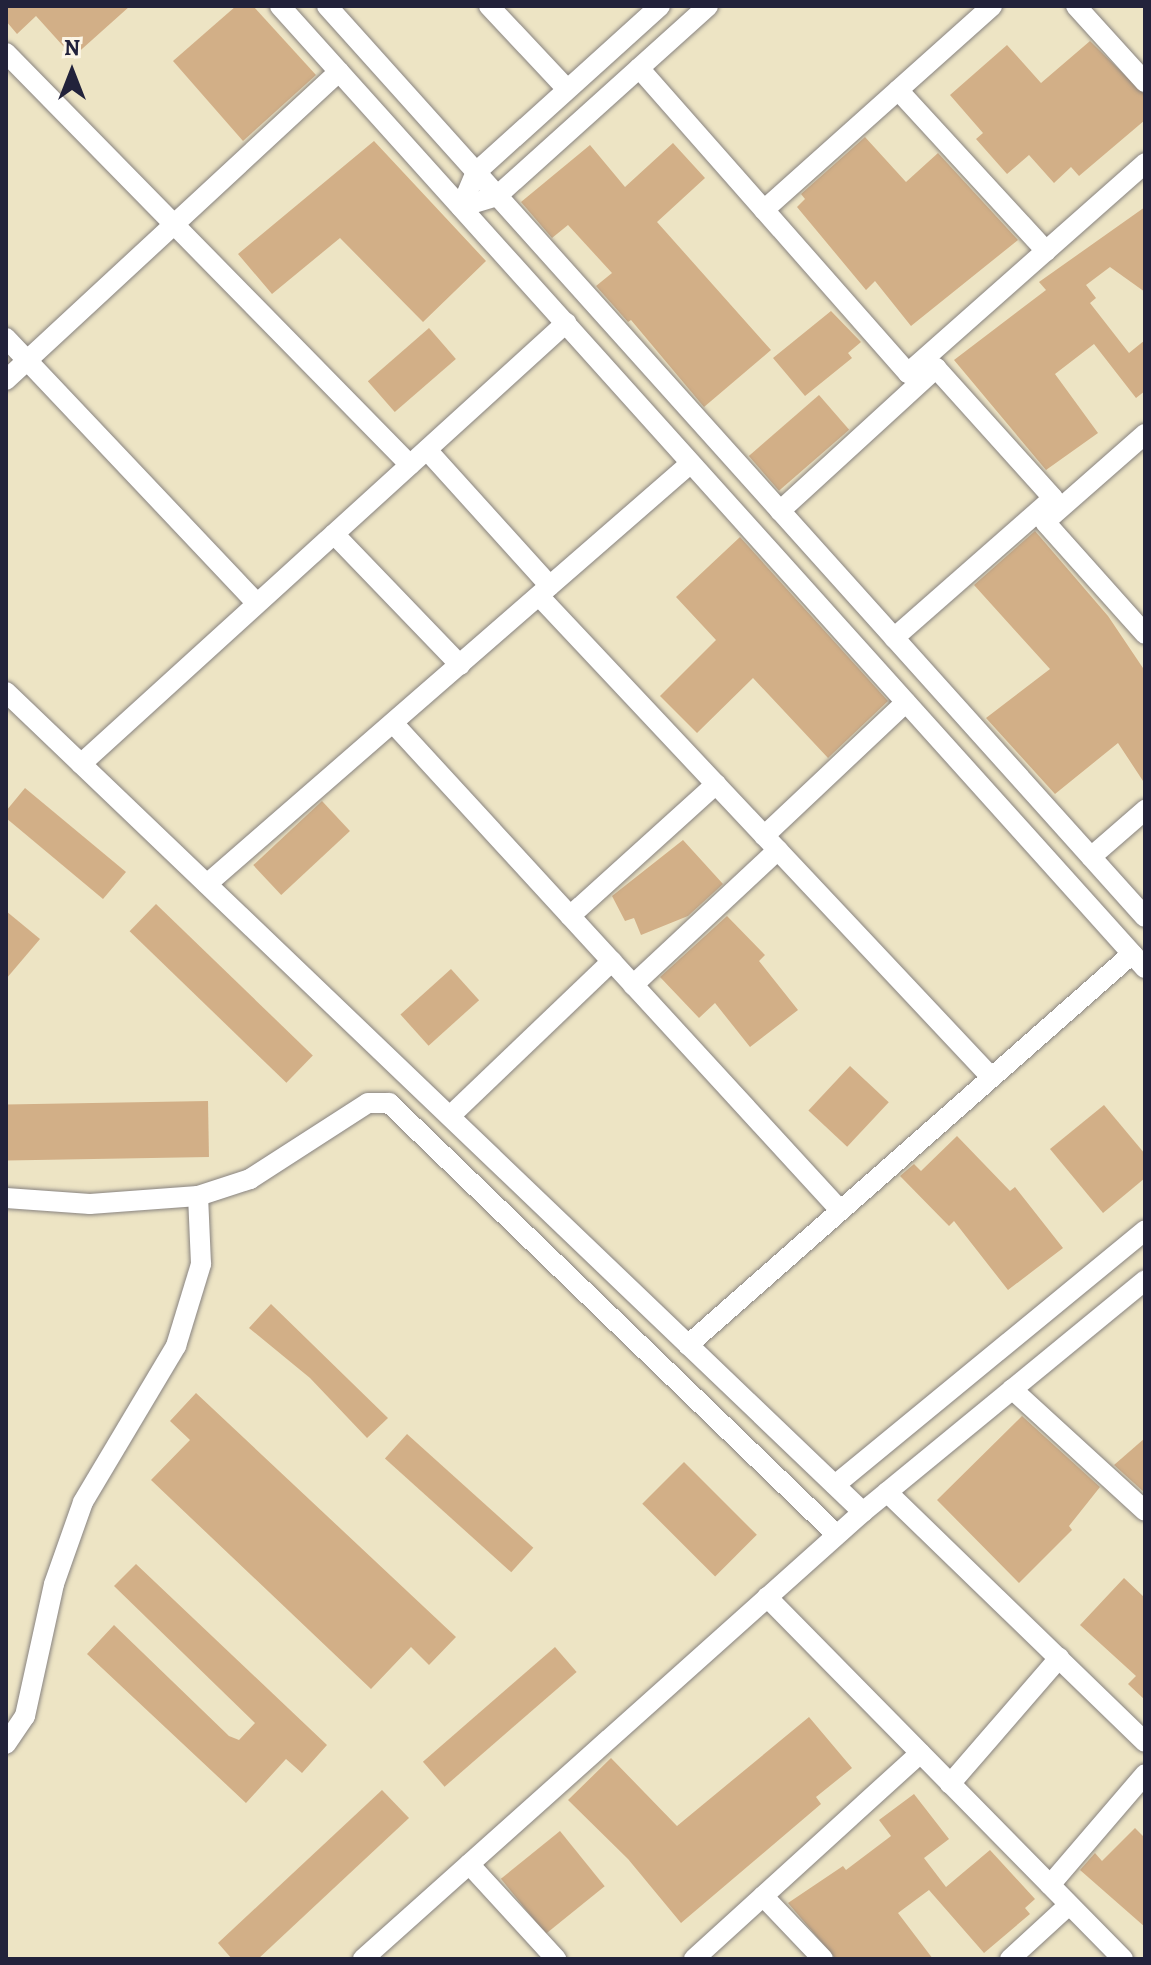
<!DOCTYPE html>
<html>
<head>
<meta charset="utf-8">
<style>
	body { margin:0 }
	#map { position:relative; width:1151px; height:1965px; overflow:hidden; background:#ede4c4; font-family:Alegreya,serif }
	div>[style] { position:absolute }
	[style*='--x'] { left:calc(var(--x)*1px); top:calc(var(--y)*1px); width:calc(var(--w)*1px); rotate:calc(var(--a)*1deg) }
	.building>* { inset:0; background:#d2af87; transform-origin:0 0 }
	.roads { filter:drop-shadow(0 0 2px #888380) drop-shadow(0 0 2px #888380) }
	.street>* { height:20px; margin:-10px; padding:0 10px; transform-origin:10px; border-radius:10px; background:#fff }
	span { translate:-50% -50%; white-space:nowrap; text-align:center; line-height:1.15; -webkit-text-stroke:8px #fcf5e5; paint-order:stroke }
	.frame { position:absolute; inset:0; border:8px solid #22223b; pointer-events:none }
	.north { position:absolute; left:32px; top:32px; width:80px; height:80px; -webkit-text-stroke:6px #fcf5e5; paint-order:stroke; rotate:0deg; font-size:22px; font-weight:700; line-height:32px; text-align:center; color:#22223b }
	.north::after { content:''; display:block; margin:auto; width:28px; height:36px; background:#22223b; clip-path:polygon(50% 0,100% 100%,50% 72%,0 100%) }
</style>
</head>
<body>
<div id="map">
	<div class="building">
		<div style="clip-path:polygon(6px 6px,130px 6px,73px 57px,36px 16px,17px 34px,6px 21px)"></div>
		<div style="clip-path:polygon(236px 6px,253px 6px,316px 75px,243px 141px,173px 61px)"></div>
		<div style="clip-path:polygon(1090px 41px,1145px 95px,1145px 120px,1079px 176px,1071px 167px,1054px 183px,1029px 155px,1007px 174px,976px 139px,983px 133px,950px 95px,1007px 45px,1041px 83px)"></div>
		<div style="clip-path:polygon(865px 137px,906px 182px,938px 153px,1018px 240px,911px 326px,875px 281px,866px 290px,797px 207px,805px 199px,801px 194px)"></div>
		<div style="clip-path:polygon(374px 141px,486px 261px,423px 322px,340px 238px,272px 294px,238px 254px)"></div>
		<div style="clip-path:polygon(673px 143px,705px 178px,657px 222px,771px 350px,704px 407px,631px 320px,628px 322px,596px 286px,612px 273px,568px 225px,552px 238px,521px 202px,590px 145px,625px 187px)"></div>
		<div style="clip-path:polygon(1145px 207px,1145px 292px,1110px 267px,1086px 285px,1096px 298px,1090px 303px,1129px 353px,1145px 340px,1145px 391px,1136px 398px,1094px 344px,1055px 374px,1098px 433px,1046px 470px,954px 360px,1046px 290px,1039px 282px)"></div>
		<div style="clip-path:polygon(831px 311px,861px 342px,848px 353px,852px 358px,805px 396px,773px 358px)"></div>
		<div style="left:429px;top:328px;width:41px;height:81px;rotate:49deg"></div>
		<div style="left:819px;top:395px;width:46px;height:93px;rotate:49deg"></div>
		<div style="clip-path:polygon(1035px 531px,1108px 616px,1145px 671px,1145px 784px,1118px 743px,1055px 794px,986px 718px,1050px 669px,974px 585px)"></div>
		<div style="clip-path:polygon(740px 537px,888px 701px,828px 758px,753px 678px,697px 733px,660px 696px,716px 640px,676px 597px)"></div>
		<div style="clip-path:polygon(25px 788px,126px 872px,103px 899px,6px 818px,6px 811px)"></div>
		<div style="left:322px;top:801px;width:41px;height:94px;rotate:47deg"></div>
		<div style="clip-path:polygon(683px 840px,723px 884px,688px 916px,641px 935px,634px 918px,625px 921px,612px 896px)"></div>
		<div style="left:156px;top:904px;width:218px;height:38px;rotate:44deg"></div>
		<div style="clip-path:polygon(6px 911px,40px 939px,6px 979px)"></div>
		<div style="clip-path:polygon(727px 916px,765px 955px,759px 961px,798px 1010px,750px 1047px,715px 1003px,699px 1018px,660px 977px)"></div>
		<div style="left:451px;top:969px;width:42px;height:68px;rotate:48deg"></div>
		<div style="left:850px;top:1066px;width:53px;height:61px;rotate:43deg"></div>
		<div style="left:208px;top:1101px;width:56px;height:202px;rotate:89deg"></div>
		<div style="clip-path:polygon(1104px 1105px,1145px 1154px,1145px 1178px,1103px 1213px,1050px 1149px)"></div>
		<div style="clip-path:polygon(957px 1136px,1010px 1191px,1015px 1187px,1063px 1248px,1008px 1290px,954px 1221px,949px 1226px,900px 1176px,914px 1164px,921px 1171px)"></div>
		<div style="clip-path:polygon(271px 1304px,388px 1418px,367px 1438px,310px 1378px,249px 1328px)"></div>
		<div style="clip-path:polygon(196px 1393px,456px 1637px,429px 1665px,411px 1647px,371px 1689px,151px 1480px,190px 1440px,170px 1421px)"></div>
		<div style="clip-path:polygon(1022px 1416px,1100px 1487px,1069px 1526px,1072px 1530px,1019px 1583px,937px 1500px)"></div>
		<div style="left:407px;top:1434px;width:170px;height:33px;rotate:42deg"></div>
		<div style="clip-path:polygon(1145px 1438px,1145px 1493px,1114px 1465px)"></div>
		<div style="left:684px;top:1462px;width:103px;height:59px;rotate:45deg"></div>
		<div style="clip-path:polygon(136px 1564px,327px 1745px,302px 1773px,286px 1759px,246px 1803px,87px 1654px,114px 1625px,229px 1736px,239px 1740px,255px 1723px,114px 1586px)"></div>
		<div style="clip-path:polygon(1124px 1578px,1145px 1598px,1145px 1700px,1128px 1684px,1136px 1676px,1080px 1625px)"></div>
		<div style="left:555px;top:1647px;width:33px;height:175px;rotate:49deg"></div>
		<div style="clip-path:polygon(809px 1717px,852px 1768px,816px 1797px,821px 1804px,681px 1923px,628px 1859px,568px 1800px,611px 1758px,677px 1826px)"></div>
		<div style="clip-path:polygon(382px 1790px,409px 1818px,258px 1959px,232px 1959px,218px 1943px)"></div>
		<div style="clip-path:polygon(914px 1794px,949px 1839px,924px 1858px,946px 1887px,990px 1850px,1035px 1899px,1025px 1908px,1030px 1914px,984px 1953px,929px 1890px,898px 1913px,933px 1959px,836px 1959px,788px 1903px,843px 1866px,846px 1870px,891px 1836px,879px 1820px)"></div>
		<div style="clip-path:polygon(1135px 1828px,1145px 1838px,1145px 1927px,1080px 1870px,1095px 1853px,1102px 1861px)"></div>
		<div style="left:560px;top:1831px;width:71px;height:76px;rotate:51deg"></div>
	</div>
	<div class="roads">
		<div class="street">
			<div style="--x:280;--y:6;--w:1294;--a:48.04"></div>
			<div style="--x:327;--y:6;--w:1224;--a:48.08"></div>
			<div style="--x:489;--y:6;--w:114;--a:46.8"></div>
			<div style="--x:660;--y:6;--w:248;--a:137.9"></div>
			<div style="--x:476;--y:172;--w:38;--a:113"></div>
			<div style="--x:461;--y:207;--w:38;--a:-17"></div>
			<div style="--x:497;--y:196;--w:284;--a:-42"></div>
			<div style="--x:1076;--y:6;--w:103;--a:47.8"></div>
			<div style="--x:6;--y:53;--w:577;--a:45.56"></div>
			<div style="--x:639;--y:68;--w:407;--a:48.6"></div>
			<div style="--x:908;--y:373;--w:28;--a:-10"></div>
			<div style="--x:936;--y:368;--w:175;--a:48"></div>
			<div style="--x:1053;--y:498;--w:25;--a:108"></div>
			<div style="--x:1045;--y:522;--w:150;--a:48.2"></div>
			<div style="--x:898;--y:90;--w:219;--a:47.4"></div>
			<div style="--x:764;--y:210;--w:306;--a:-41.8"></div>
			<div style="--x:6;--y:338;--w:365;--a:46.6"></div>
			<div style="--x:908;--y:373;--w:317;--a:-41.5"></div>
			<div style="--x:6;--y:380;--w:454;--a:-42.8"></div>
			<div style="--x:427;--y:450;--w:183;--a:47.9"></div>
			<div style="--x:780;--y:511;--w:212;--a:-42.5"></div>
			<div style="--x:1046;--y:521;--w:132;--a:-41.3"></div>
			<div style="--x:334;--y:534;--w:182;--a:46.1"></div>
			<div style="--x:539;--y:596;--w:661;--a:46.78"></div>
			<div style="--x:894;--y:638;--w:208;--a:-41.3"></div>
			<div style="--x:6;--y:692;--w:1186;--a:43.74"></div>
			<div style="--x:393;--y:723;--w:662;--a:47.45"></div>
			<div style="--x:81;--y:764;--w:656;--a:-42.28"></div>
			<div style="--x:764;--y:836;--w:195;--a:-43.3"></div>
			<div style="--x:1091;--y:857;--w:72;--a:-41"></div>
			<div style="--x:207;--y:884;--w:641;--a:-41.02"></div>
			<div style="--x:570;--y:916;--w:197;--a:-42.1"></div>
			<div style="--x:633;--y:985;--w:198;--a:-43"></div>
			<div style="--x:450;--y:1116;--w:224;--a:-43.7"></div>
			<div style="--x:6;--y:1198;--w:84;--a:4.1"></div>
			<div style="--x:90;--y:1204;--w:108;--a:-4.2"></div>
			<div style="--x:198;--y:1196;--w:55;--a:-18.1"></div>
			<div style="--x:250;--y:1179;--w:140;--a:-32.8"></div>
			<div style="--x:368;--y:1103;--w:21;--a:0"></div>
			<div style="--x:389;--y:1103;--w:622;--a:43.96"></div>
			<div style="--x:688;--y:1345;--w:592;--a:-41.37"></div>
			<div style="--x:1012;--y:1389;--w:180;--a:42.5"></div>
			<div style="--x:835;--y:1485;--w:401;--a:-39.4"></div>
			<div style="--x:887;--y:1492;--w:359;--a:44.1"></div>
			<div style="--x:767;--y:1597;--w:508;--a:45.48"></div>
			<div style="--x:6;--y:1744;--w:34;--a:-56"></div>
			<div style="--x:25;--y:1716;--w:135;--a:-77.6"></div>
			<div style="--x:54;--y:1584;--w:87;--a:-70.5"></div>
			<div style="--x:83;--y:1502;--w:182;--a:-59.2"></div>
			<div style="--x:176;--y:1346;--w:86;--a:-73"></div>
			<div style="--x:201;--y:1264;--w:68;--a:-92.5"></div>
			<div style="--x:950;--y:1784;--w:167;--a:-49.1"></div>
			<div style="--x:469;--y:1864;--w:129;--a:47.5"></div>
			<div style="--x:1050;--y:1885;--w:146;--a:-49.4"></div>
			<div style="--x:763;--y:1896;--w:87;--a:46.4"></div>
			<div style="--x:363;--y:1959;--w:671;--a:-41.8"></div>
			<div style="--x:863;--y:1512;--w:365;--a:-39.4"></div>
			<div style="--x:694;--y:1959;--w:306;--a:-42.3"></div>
			<div style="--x:1010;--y:1959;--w:80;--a:-42.5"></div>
		</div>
	</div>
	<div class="frame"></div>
	<div class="north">N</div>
</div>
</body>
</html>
